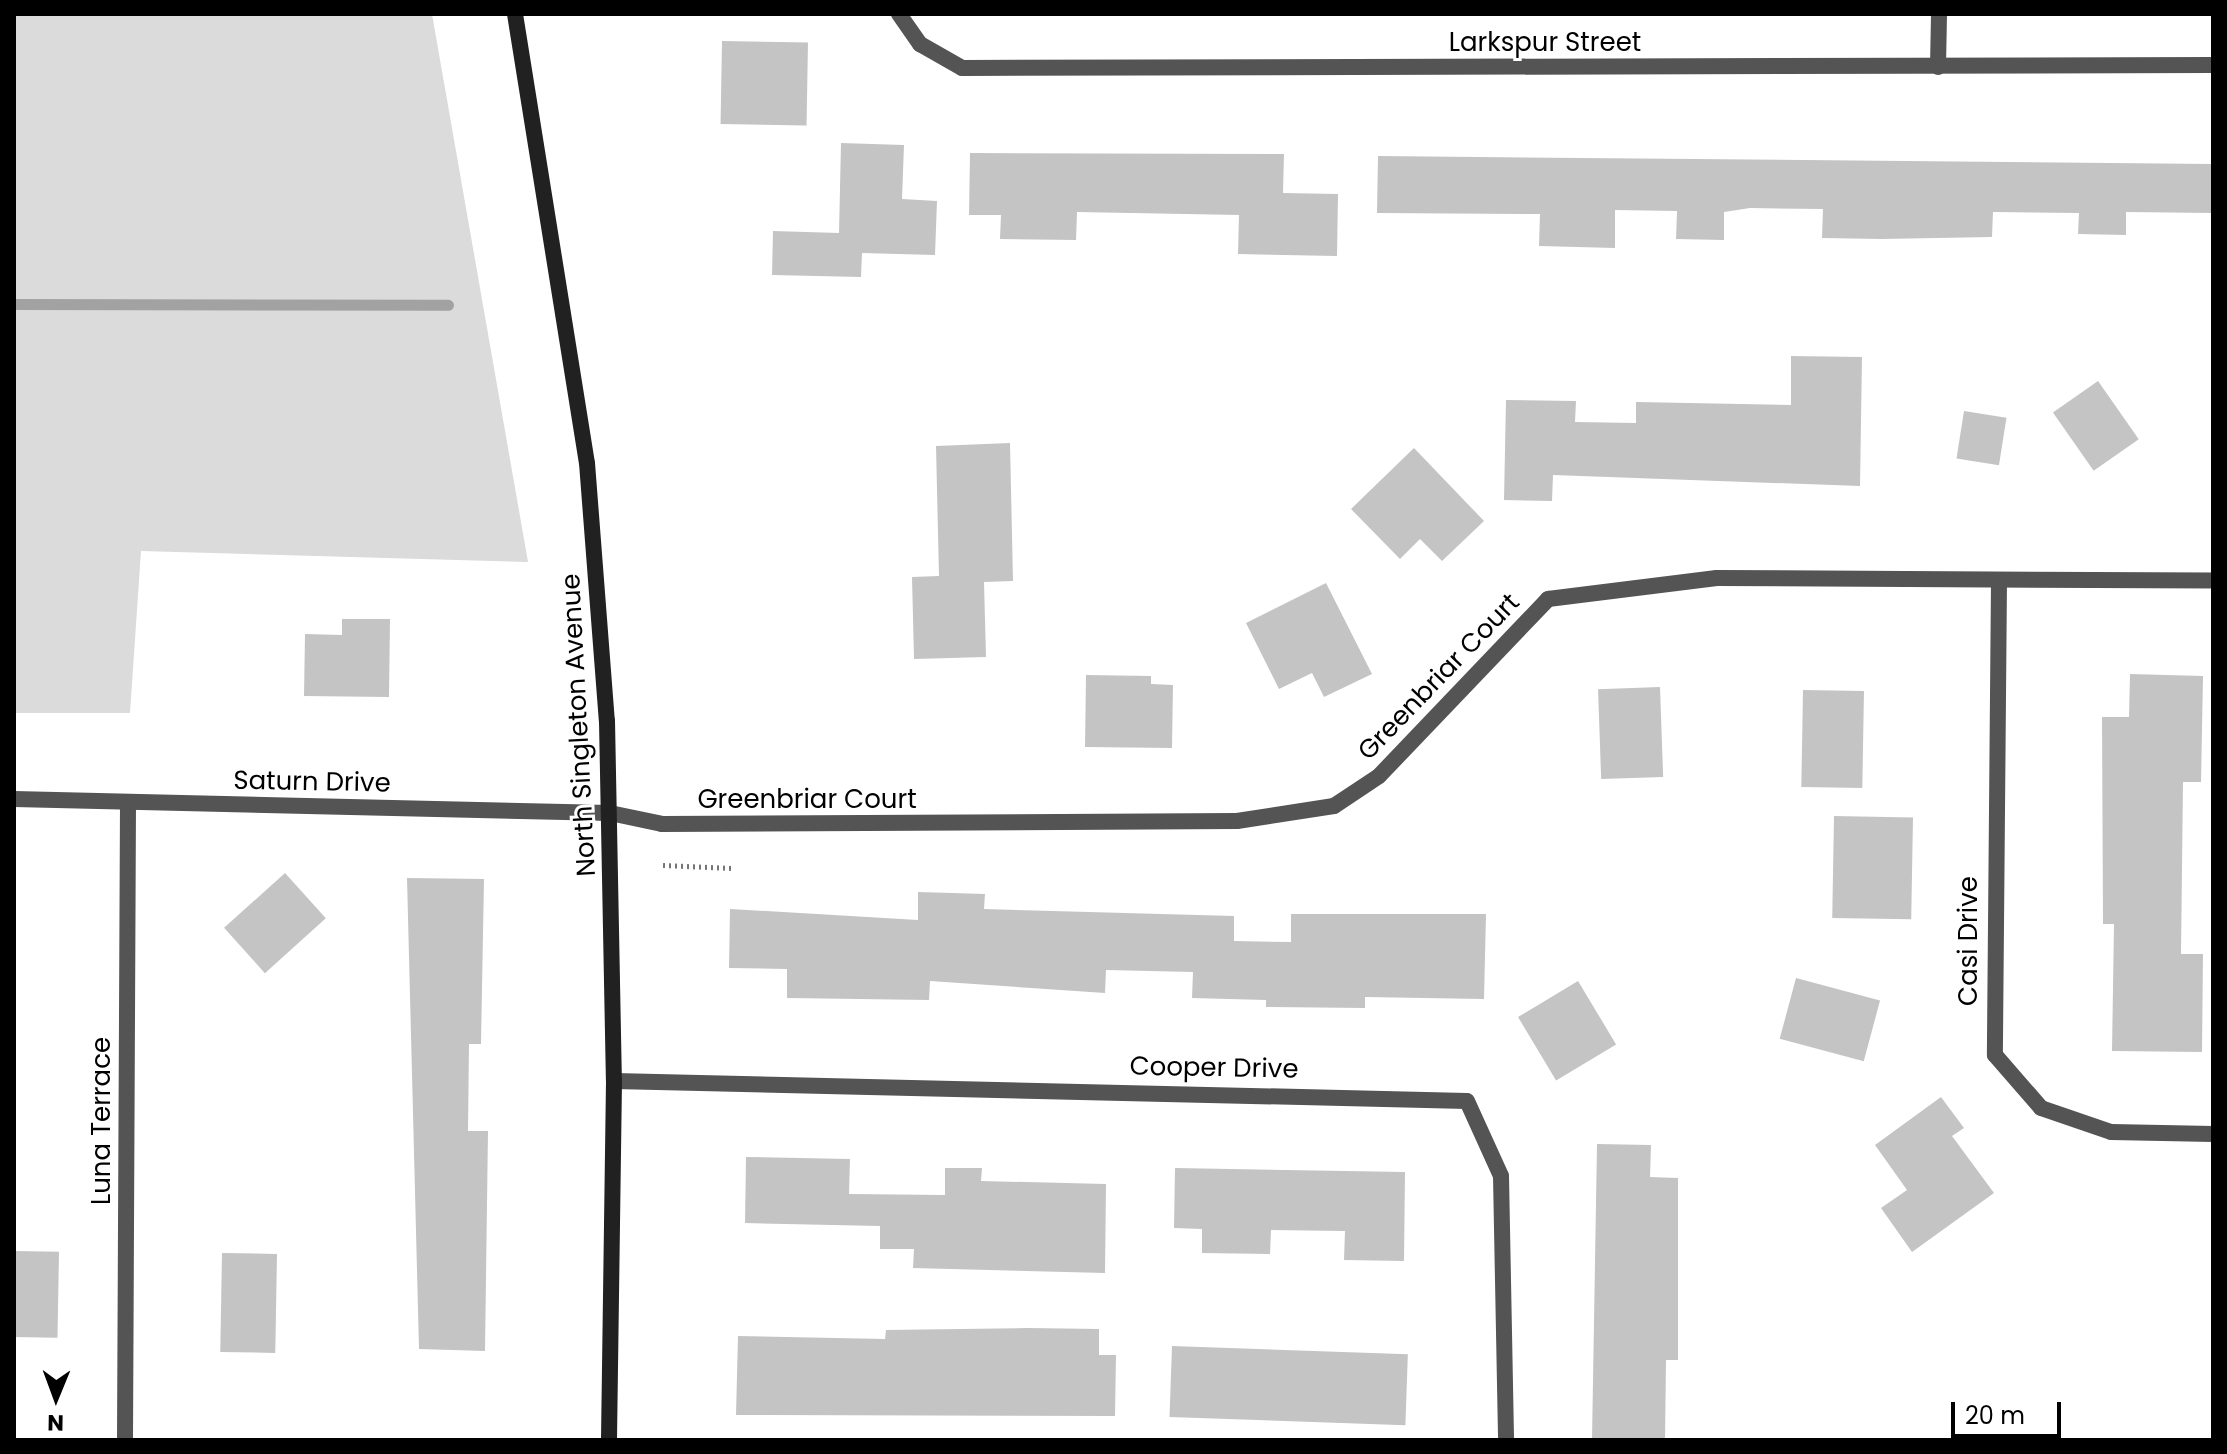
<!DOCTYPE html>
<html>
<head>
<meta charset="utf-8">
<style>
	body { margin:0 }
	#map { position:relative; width:2227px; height:1454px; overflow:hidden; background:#fff; font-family:Poppins,sans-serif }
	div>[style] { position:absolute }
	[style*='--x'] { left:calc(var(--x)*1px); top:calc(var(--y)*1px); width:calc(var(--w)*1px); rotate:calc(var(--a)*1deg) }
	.green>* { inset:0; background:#dbdbdb }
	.stream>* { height:11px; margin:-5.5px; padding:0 5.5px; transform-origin:5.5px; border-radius:5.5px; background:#a2a2a2 }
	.building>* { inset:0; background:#c4c4c4; transform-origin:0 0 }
	.path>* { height:5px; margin-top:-2.5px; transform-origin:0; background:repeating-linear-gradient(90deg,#767676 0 2px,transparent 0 6px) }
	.street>* { height:16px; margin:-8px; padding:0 8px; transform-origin:8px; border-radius:8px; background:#545454 }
	.secondary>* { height:16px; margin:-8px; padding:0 8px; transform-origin:8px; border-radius:8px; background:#212121 }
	span { translate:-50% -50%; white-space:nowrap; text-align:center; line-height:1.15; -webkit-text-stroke:6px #fff; paint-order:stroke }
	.street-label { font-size:26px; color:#000 }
	.frame { position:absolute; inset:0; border:16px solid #000; pointer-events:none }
	.north { position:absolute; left:16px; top:1358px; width:80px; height:80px; -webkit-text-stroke:6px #fff; paint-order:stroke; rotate:181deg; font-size:22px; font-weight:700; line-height:32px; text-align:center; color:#000 }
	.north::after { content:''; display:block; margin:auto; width:28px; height:36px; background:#000; clip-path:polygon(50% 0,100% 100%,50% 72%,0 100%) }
	.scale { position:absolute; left:1951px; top:1402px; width:110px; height:36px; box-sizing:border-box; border:4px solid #000; border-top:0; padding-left:10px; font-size:24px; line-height:28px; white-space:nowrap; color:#000; -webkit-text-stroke:6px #fff; paint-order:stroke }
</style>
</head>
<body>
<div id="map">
	<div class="green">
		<div style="clip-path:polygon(14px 14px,432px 14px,528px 562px,141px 551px,130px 713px,14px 713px)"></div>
	</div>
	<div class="stream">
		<div style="--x:14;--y:304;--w:434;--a:0.1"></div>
	</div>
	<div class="building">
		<div style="left:722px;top:41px;width:86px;height:83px;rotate:1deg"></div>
		<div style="clip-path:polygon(841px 143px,904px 145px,902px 199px,937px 201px,935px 255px,862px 253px,861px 277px,772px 275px,773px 231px,839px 233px)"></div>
		<div style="clip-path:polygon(970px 153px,1284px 154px,1283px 193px,1338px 194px,1337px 256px,1238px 254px,1239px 215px,1077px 212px,1076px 240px,1000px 239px,1001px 215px,969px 215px)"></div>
		<div style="clip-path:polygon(1378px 156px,2213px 164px,2213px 213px,2126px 212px,2126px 235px,2078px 234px,2079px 213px,1993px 212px,1992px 237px,1881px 239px,1822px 238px,1823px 209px,1750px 208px,1724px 212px,1724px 240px,1676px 239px,1677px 211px,1615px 210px,1615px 248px,1539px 246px,1540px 214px,1377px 213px)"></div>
		<div style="clip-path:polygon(1791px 356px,1862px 357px,1860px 486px,1553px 475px,1552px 501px,1504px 500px,1506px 400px,1576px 401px,1575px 422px,1636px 423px,1636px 402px,1791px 405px)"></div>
		<div style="left:2098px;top:381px;width:71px;height:55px;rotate:55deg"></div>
		<div style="left:1964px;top:411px;width:43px;height:48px;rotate:9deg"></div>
		<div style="clip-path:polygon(1010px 443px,1013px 581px,984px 582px,986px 657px,914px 659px,912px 577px,939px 576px,936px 446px)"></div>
		<div style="clip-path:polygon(1414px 448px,1484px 521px,1442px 561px,1420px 539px,1400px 559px,1351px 509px)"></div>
		<div style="clip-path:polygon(1326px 583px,1372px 674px,1324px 697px,1312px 673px,1279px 689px,1246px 623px)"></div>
		<div style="clip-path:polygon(342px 619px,390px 619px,389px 697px,304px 696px,305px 634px,342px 635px)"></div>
		<div style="clip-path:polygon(2130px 674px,2203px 676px,2201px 782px,2183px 782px,2181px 954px,2203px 954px,2202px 1052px,2112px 1051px,2114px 924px,2103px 924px,2102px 717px,2129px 717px)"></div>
		<div style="clip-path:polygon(1086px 675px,1151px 676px,1151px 684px,1173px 685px,1172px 748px,1085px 747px)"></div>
		<div style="left:1660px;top:687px;width:90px;height:62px;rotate:88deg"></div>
		<div style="left:1803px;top:690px;width:61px;height:97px;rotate:1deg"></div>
		<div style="left:1834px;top:816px;width:79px;height:102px;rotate:1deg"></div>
		<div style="left:285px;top:873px;width:61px;height:82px;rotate:48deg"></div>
		<div style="clip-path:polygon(407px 878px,484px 879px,481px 1044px,469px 1044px,468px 1131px,488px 1131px,485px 1351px,419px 1349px)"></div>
		<div style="clip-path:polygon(918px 892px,985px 894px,984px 909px,1234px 916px,1234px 941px,1291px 942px,1291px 914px,1486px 914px,1484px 999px,1365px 997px,1365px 1008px,1266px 1007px,1266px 1000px,1192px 998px,1193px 972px,1106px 970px,1105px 993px,930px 981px,929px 1000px,787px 998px,787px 969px,729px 968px,730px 909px,918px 920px)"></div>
		<div style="left:1796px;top:978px;width:87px;height:63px;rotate:15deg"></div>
		<div style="left:1578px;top:981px;width:74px;height:70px;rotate:59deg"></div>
		<div style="clip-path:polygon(1941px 1097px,1964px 1128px,1952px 1136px,1994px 1193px,1912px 1252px,1881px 1208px,1907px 1190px,1875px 1145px)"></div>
		<div style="clip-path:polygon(1597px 1144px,1651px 1145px,1650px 1177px,1678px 1178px,1678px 1360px,1666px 1360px,1665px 1440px,1592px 1440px)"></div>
		<div style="clip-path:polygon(746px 1157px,850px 1159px,849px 1194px,945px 1195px,945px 1168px,982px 1168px,981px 1181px,1106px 1184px,1105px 1273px,913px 1268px,914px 1249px,880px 1249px,880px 1226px,745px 1223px)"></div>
		<div style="clip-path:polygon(1175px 1168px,1405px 1172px,1404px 1261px,1344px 1260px,1345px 1231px,1271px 1230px,1270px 1254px,1202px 1253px,1202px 1229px,1174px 1228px)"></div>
		<div style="left:14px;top:1251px;width:45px;height:86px;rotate:1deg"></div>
		<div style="left:222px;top:1253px;width:55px;height:99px;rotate:1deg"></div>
		<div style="clip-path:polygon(1028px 1328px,1099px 1329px,1099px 1355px,1116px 1355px,1115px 1416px,736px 1415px,738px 1336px,885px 1339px,886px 1330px)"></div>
		<div style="left:1172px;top:1346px;width:236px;height:71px;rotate:2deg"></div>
	</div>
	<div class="path">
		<div style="--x:663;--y:865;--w:69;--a:2.5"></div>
	</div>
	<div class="street">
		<div style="--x:899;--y:14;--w:37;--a:55"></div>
		<div style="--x:920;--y:44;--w:48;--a:29.7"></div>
		<div style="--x:962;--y:68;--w:1251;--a:-0.14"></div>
		<div style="--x:1938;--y:67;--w:53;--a:-88.9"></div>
		<div style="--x:1999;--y:581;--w:474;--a:90.5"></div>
		<div style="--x:1995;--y:1055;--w:70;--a:49"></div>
		<div style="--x:2041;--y:1108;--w:74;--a:18.9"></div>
		<div style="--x:2111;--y:1132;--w:102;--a:1.1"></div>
		<div style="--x:14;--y:799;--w:596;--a:1.35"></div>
		<div style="--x:610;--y:813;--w:53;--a:11.9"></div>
		<div style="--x:662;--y:824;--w:575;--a:-0.3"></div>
		<div style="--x:1237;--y:821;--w:98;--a:-8.8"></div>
		<div style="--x:1334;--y:806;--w:54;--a:-33.7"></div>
		<div style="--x:1379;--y:776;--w:245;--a:-46.3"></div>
		<div style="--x:1548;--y:599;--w:170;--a:-7.1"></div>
		<div style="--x:1717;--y:578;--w:496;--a:0.3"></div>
		<div style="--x:614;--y:1081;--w:853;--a:1.34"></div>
		<div style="--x:1467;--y:1101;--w:82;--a:65.6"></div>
		<div style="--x:1501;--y:1176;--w:264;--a:88.9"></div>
		<div style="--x:125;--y:1440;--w:638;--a:-89.73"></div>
	</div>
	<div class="secondary">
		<div style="--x:515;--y:14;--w:455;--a:80.9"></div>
		<div style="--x:587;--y:463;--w:259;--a:85.6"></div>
		<div style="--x:607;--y:721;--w:360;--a:88.9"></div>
		<div style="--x:614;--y:1081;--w:359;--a:90.8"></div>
	</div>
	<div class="street-label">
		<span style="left:1545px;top:43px">Larkspur Street</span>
		<span style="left:1439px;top:677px;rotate:-46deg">Greenbriar Court</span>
		<span style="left:579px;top:725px;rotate:-93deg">North Singleton Avenue</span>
		<span style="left:312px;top:782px;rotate:1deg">Saturn Drive</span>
		<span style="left:807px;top:800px">Greenbriar Court</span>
		<span style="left:1969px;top:941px;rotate:-90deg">Casi Drive</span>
		<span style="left:1214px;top:1068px;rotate:1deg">Cooper Drive</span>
		<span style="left:102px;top:1121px;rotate:-90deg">Luna Terrace</span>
	</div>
	<div class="frame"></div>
	<div class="north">N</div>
	<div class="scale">20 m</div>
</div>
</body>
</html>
